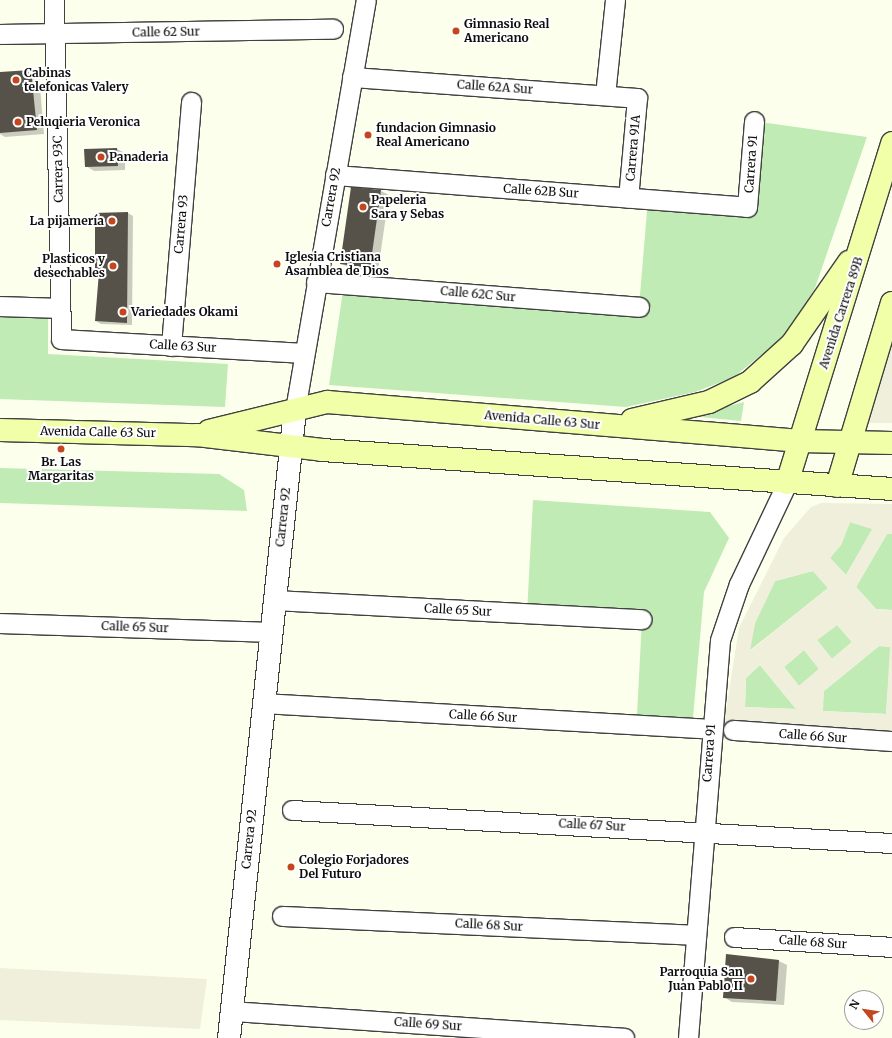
<!DOCTYPE html>
<meta charset="utf-8">
<style>
body{margin:0}
#map{position:relative;width:892px;height:1038px;overflow:hidden;background:#fdffed;font-family:Merriweather,serif}
div>[style]{position:absolute}
[style*='--x']{left:calc(var(--x)*1px);top:calc(var(--y)*1px);width:calc(var(--w)*1px);rotate:calc(var(--a)*1deg)}
.green>*{inset:0;background:#c1ebb5}
.plaza>*{inset:0;background:#efefdc}
.shadow>*{inset:0;background:#0003}
.building>*{inset:0;background:#565249}
.roads{filter:drop-shadow(1px 0 #404040) drop-shadow(-1px 0 #404040) drop-shadow(0 1px #404040) drop-shadow(0 -1px #404040)}
.minor>*{height:19px;margin:-9.5px;padding:0 9.5px;transform-origin:9.5px;border-radius:9.5px;background:#fff}
.tertiary>*{height:22px;margin:-11px;padding:0 11px;transform-origin:11px;border-radius:11px;background:#fff}
.secondary>*{height:22px;margin:-11px;padding:0 11px;transform-origin:11px;border-radius:11px;background:#f0ffa8}
.dots>*{width:11px;height:11px;translate:-50% -50%;box-sizing:border-box;border:2px solid #fff;border-radius:50%}
span{translate:-50% -50%;white-space:nowrap;text-align:center;line-height:1.15;-webkit-text-stroke:4px #fff;paint-order:stroke}
.poi-label{font-size:12px;color:#0d0d0d;font-weight:700}
.left{translate:0 -50%;text-align:left}
.right{translate:-100% -50%;text-align:right}
.street-label{font-size:12px;color:#0d0d0d}
.north{position:absolute;left:844px;top:990px;width:40px;height:40px;box-sizing:border-box;background:#fff;border:1px solid #9e9e9e;border-radius:50%;rotate:300deg;font-size:11px;font-weight:700;line-height:16px;text-align:center;color:#0d0d0d}
.north::after{content:'';display:block;margin:auto;width:14px;height:18px;background:#c4461e;clip-path:polygon(50% 0,100% 100%,50% 72%,0 100%)}
</style>
<div id="map">
<div class="green">
<i style="clip-path:polygon(754px 121px,867px 137px,815px 288px,788px 333px,734px 377px,695px 392px,626px 407px,329px 385px,344px 284px,639px 307px,648px 199px,747px 207px)"></i>
<i style="clip-path:polygon(0 315px,48px 316px,48px 354px,228px 364px,225px 407px,0 399px)"></i>
<i style="clip-path:polygon(744px 402px,741px 421px,690px 416px)"></i>
<i style="clip-path:polygon(0 468px,219px 474px,244px 490px,247px 511px,0 503px)"></i>
<i style="clip-path:polygon(533px 500px,710px 512px,729px 538px,704px 592px,693px 718px,637px 715px,642px 619px,527px 613px)"></i>
<i style="clip-path:polygon(850px 522px,873px 529px,846px 575px,830px 558px,841px 545px)"></i>
<i style="clip-path:polygon(887px 534px,892px 534px,892px 610px,876px 609px,856px 587px)"></i>
<i style="clip-path:polygon(813px 571px,828px 588px,749px 651px,755px 623px,775px 581px)"></i>
<i style="clip-path:polygon(837px 625px,852px 642px,832px 659px,817px 640px)"></i>
<i style="clip-path:polygon(879px 646px,891px 647px,886px 714px,822px 711px,824px 691px)"></i>
<i style="clip-path:polygon(804px 650px,819px 669px,799px 686px,784px 667px)"></i>
<i style="clip-path:polygon(760px 665px,796px 709px,745px 707px,746px 678px)"></i>
</div>
<div class="plaza">
<i style="clip-path:polygon(892px 337px,892px 423px,869px 423px,868px 422px)"></i>
<i style="clip-path:polygon(evenodd,821px 503px,892px 504px,892px 534px,887px 534px,856px 587px,876px 609px,892px 610px,892px 733px,724px 723px,739px 628px,784px 538px,811px 507px,821px 503px,850px 522px,872px 529px,846px 575px,830px 558px,841px 545px,850px 522px,821px 503px,813px 571px,828px 588px,750px 651px,755px 623px,775px 581px,813px 571px,821px 503px,837px 625px,852px 642px,832px 659px,817px 640px,837px 625px,821px 503px,879px 646px,890px 647px,886px 714px,823px 711px,824px 691px,879px 646px,821px 503px,804px 650px,819px 669px,799px 686px,784px 667px,804px 650px,821px 503px,760px 665px,796px 709px,745px 707px,746px 678px,760px 665px)"></i>
<i style="clip-path:polygon(0 968px,207px 979px,200px 1029px,0 1020px)"></i>
</div>
<div class="shadow">
<i style="clip-path:polygon(31px 71px,39px 75px,44px 134px,5px 137px,0 134px,0 73px)"></i>
<i style="clip-path:polygon(117px 149px,125px 153px,125px 170px,94px 171px,86px 166px)"></i>
<i style="clip-path:polygon(evenodd,381px 191px,389px 195px,378px 271px,349px 268px,341px 263px,381px 191px,348px 264px,375px 267px,375px 269px,348px 266px,348px 264px)"></i>
<i style="clip-path:polygon(128px 213px,133px 216px,132px 325px,101px 324px,96px 321px,100px 274px,96px 272px,96px 214px)"></i>
<i style="clip-path:polygon(779px 961px,787px 965px,784px 1005px,732px 1002px,724px 997px)"></i>
</div>
<div class="building">
<i style="clip-path:polygon(31px 70px,37px 130px,0 133px,0 72px)"></i>
<i style="clip-path:polygon(117px 148px,118px 166px,85px 167px,84px 149px)"></i>
<i style="clip-path:polygon(351px 187px,381px 190px,370px 268px,340px 264px)"></i>
<i style="clip-path:polygon(128px 212px,127px 323px,95px 321px,99px 272px,95px 272px,95px 213px)"></i>
<i style="clip-path:polygon(726px 954px,779px 960px,776px 1001px,723px 998px)"></i>
</div>
<div class="roads">
<div class="minor">
<i style="--x:54;--y:0;--w:339;--a:88.8"></i>
<i style="--x:61;--y:339;--w:243;--a:3.3"></i>
<i style="--x:0;--y:34;--w:333;--a:-0.9"></i>
<i style="--x:352;--y:77;--w:286;--a:4.2"></i>
<i style="--x:637;--y:98;--w:100;--a:95.1"></i>
<i style="--x:605;--y:95;--w:96;--a:-84"></i>
<i style="--x:335;--y:175;--w:413;--a:4.4"></i>
<i style="--x:747;--y:207;--w:86;--a:-85.3"></i>
<i style="--x:316;--y:282;--w:324;--a:4.4"></i>
<i style="--x:0;--y:306;--w:60;--a:1.9"></i>
<i style="--x:171;--y:346;--w:245;--a:-85.3"></i>
<i style="--x:295;--y:410;--w:416;--a:-80.2"></i>
<i style="--x:274;--y:600;--w:368;--a:3"></i>
<i style="--x:0;--y:623;--w:271;--a:1.9"></i>
<i style="--x:263;--y:703;--w:440;--a:3.3"></i>
<i style="--x:733;--y:730;--w:159;--a:4"></i>
<i style="--x:292;--y:810;--w:601;--a:3.15"></i>
<i style="--x:282;--y:916;--w:413;--a:2.6"></i>
<i style="--x:734;--y:937;--w:158;--a:3.6"></i>
<i style="--x:232;--y:1011;--w:393;--a:3.9"></i>
<i style="--x:688;--y:1038;--w:399;--a:-85.4"></i>
<i style="--x:720;--y:640;--w:59;--a:-71.3"></i>
<i style="--x:739;--y:584;--w:112;--a:-64.6"></i>
</div>
<div class="tertiary">
<i style="--x:229;--y:1038;--w:631;--a:-84"></i>
</div>
<div class="secondary">
<i style="--x:632;--y:420;--w:79;--a:-13.2"></i>
<i style="--x:709;--y:402;--w:46;--a:-26"></i>
<i style="--x:750;--y:382;--w:57;--a:-42.1"></i>
<i style="--x:792;--y:344;--w:100;--a:-55.2"></i>
<i style="--x:0;--y:430;--w:197;--a:1.5"></i>
<i style="--x:197;--y:435;--w:126;--a:6.8"></i>
<i style="--x:322;--y:450;--w:571;--a:3.91"></i>
<i style="--x:209;--y:431;--w:122;--a:-13.8"></i>
<i style="--x:327;--y:402;--w:475;--a:4.7"></i>
<i style="--x:800;--y:441;--w:92;--a:1.2"></i>
<i style="--x:787;--y:483;--w:356;--a:-72.8"></i>
<i style="--x:837;--y:486;--w:191;--a:-73.3"></i>
</div>
</div>
<div class="dots">
<i style="left:456px;top:31px;background:#c4461e"></i>
<i style="left:16px;top:80px;background:#c4461e"></i>
<i style="left:18px;top:122px;background:#c4461e"></i>
<i style="left:368px;top:135px;background:#c4461e"></i>
<i style="left:101px;top:157px;background:#c4461e"></i>
<i style="left:363px;top:207px;background:#c4461e"></i>
<i style="left:112px;top:221px;background:#c4461e"></i>
<i style="left:277px;top:264px;background:#c4461e"></i>
<i style="left:113px;top:266px;background:#c4461e"></i>
<i style="left:123px;top:312px;background:#c4461e"></i>
<i style="left:61px;top:449px;background:#c4461e"></i>
<i style="left:291px;top:867px;background:#c4461e"></i>
<i style="left:751px;top:979px;background:#c4461e"></i>
</div>
<div class="poi-label">
<span class="left" style="left:464px;top:31px">Gimnasio Real<br>Americano</span>
<span class="left" style="left:24px;top:80px">Cabinas<br>telefonicas Valery</span>
<span class="left" style="left:26px;top:122px">Peluqieria Veronica</span>
<span class="left" style="left:376px;top:135px">fundacion Gimnasio<br>Real Americano</span>
<span class="left" style="left:109px;top:157px">Panaderia</span>
<span class="left" style="left:371px;top:207px">Papeleria<br>Sara y Sebas</span>
<span class="right" style="left:104px;top:221px">La pijamería</span>
<span class="left" style="left:285px;top:264px">Iglesia Cristiana<br>Asamblea de Dios</span>
<span class="right" style="left:105px;top:266px">Plasticos y<br>desechables</span>
<span class="left" style="left:131px;top:312px">Variedades Okami</span>
<span style="left:61px;top:469px">Br. Las<br>Margaritas</span>
<span class="left" style="left:299px;top:867px">Colegio Forjadores<br>Del Futuro</span>
<span class="right" style="left:743px;top:979px">Parroquia San<br>Juan Pablo II</span>
</div>
<div class="street-label">
<span style="left:166px;top:32px;rotate:-1deg">Calle 62 Sur</span>
<span style="left:495px;top:87px;rotate:4deg">Calle 62A Sur</span>
<span style="left:633px;top:148px;rotate:-85deg">Carrera 91A</span>
<span style="left:751px;top:164px;rotate:-86deg">Carrera 91</span>
<span style="left:58px;top:169px;rotate:-91deg">Carrera 93C</span>
<span style="left:541px;top:191px;rotate:4deg">Calle 62B Sur</span>
<span style="left:331px;top:197px;rotate:-80deg">Carrera 92</span>
<span style="left:181px;top:224px;rotate:-85deg">Carrera 93</span>
<span style="left:478px;top:294px;rotate:5deg">Calle 62C Sur</span>
<span style="left:841px;top:313px;rotate:-72deg">Avenida Carrera 89B</span>
<span style="left:183px;top:346px;rotate:3deg">Calle 63 Sur</span>
<span style="left:542px;top:420px;rotate:5deg">Avenida Calle 63 Sur</span>
<span style="left:98px;top:432px;rotate:1deg">Avenida Calle 63 Sur</span>
<span style="left:283px;top:517px;rotate:-84deg">Carrera 92</span>
<span style="left:458px;top:610px;rotate:3deg">Calle 65 Sur</span>
<span style="left:135px;top:627px;rotate:2deg">Calle 65 Sur</span>
<span style="left:483px;top:716px;rotate:3deg">Calle 66 Sur</span>
<span style="left:813px;top:736px;rotate:4deg">Calle 66 Sur</span>
<span style="left:709px;top:753px;rotate:-86deg">Carrera 91</span>
<span style="left:592px;top:825px;rotate:3deg">Calle 67 Sur</span>
<span style="left:249px;top:839px;rotate:-84deg">Carrera 92</span>
<span style="left:489px;top:925px;rotate:3deg">Calle 68 Sur</span>
<span style="left:813px;top:942px;rotate:4deg">Calle 68 Sur</span>
<span style="left:428px;top:1024px;rotate:4deg">Calle 69 Sur</span>
</div>
<div class="north">N</div>
</div>
